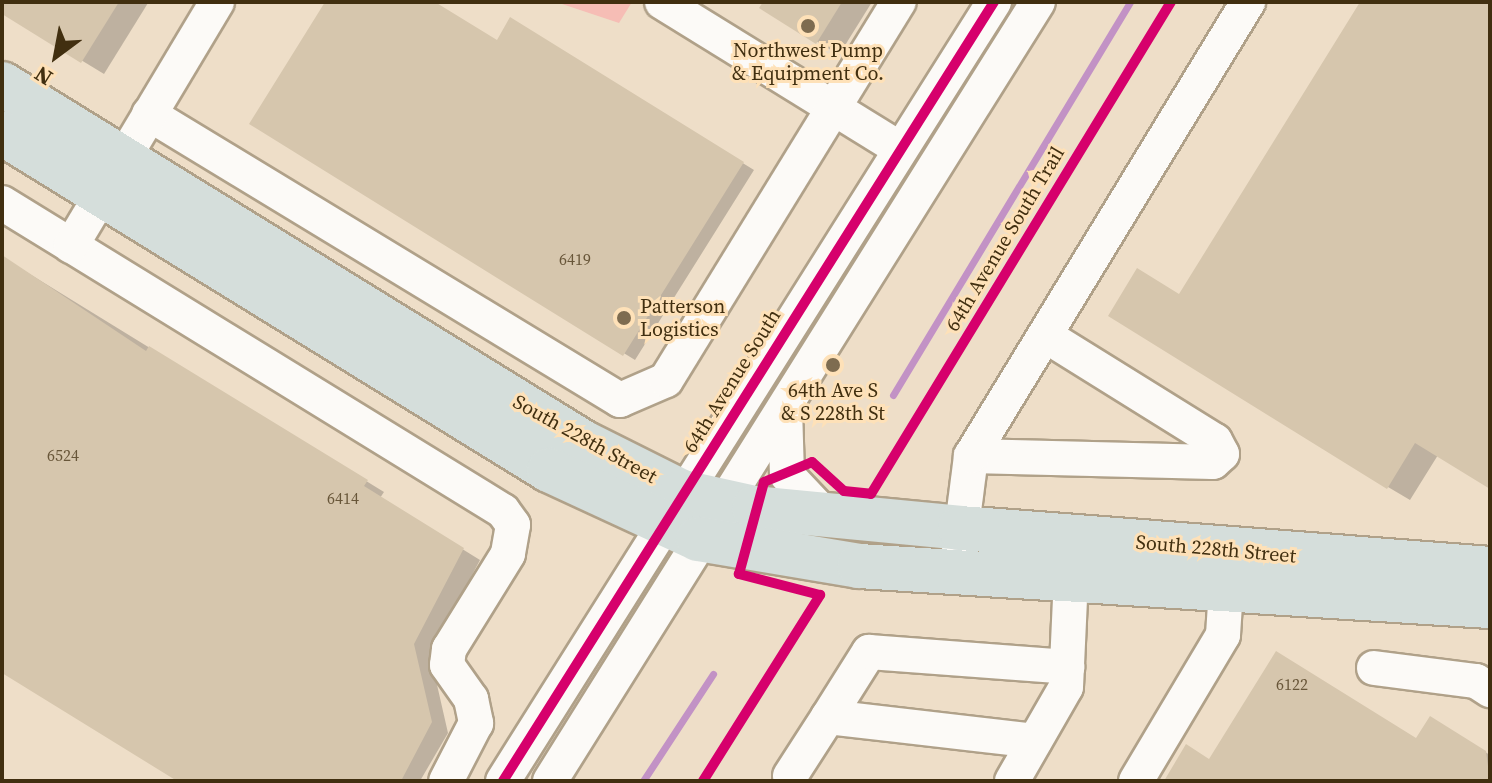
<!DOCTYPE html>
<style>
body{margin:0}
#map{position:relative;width:1492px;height:783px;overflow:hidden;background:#eedec8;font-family:"Source Serif 4",serif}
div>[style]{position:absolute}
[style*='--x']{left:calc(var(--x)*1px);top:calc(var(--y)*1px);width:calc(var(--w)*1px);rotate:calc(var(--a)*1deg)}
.green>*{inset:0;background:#f6bdb5}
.shadow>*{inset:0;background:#0003}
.stream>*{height:7px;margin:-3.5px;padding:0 3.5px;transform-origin:3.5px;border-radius:3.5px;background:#c292c5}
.building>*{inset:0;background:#d6c6ad}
.roads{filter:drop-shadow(2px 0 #b0a189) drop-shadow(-2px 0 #b0a189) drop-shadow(0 2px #b0a189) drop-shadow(0 -2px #b0a189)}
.minor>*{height:34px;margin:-17px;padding:0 17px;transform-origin:17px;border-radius:17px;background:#fcfaf7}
.major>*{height:44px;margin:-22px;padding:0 22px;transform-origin:22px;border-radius:22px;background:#d5dedb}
.cycleway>*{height:10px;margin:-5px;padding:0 5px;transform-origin:5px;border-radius:5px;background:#d6006c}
.dots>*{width:22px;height:22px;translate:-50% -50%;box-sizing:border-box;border:4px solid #fee1b8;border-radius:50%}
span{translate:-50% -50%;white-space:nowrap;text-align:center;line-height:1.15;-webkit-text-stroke:6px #fee1b8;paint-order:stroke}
.number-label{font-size:16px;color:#685639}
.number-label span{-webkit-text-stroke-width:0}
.poi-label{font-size:20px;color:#412f10}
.left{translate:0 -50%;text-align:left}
.street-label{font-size:20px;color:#412f10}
.frame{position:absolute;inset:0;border:4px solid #412f10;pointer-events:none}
.north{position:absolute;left:16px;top:16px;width:80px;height:80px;-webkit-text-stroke:6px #fee1b8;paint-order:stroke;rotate:212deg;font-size:22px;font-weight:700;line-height:32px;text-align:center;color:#412f10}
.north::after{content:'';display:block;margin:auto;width:28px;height:36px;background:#412f10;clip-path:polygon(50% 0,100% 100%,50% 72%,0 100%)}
</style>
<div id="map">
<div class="green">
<i style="clip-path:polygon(556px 2px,632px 2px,619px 23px)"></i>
</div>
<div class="shadow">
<i style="clip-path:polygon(2px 2px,146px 2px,148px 3px,104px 74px,2px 12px)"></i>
<i style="clip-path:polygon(327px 2px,433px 2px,497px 42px,511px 20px,754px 170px,635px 360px,252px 123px)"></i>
<i style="clip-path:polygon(766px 2px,872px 2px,839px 55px,762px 8px)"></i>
<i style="clip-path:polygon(1363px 2px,1490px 2px,1490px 487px,1438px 455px,1410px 500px,1388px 487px,1180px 296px)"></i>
<i style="clip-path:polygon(2px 257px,384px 492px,380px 498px,480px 560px,430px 654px,448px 733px,420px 781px,181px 781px,2px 670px)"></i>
<i style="clip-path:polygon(1430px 719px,1490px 755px,1490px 781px,1166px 781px,1210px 761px,1417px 741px)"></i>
</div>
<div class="stream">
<i style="--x:893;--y:395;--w:459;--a:-58.9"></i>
<i style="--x:643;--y:781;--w:128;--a:-56.8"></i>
</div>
<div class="building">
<i style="clip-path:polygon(2px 2px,119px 2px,81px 63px,2px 14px)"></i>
<i style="clip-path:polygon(325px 2px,435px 2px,497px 40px,510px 17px,744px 162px,623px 356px,249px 124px)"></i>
<i style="clip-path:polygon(763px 2px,842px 2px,816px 44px,759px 8px)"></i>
<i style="clip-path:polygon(1360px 2px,1490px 2px,1490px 489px,1415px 443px,1387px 489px,1108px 316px,1137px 268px,1179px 294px)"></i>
<i style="clip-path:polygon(2px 255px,146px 351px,149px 346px,368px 480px,364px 486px,464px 548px,414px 644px,432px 722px,401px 781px,177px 781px,2px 673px)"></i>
<i style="clip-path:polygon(1276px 651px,1416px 738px,1430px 716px,1486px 751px,1490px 781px,1164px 781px,1186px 744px,1209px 759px)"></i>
</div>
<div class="roads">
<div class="minor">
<i style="--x:662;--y:2;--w:280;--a:31.7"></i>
<i style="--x:149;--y:114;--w:551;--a:31.27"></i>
<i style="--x:620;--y:400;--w:50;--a:-23.5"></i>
<i style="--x:666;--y:380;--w:444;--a:-58.4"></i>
<i style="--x:2;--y:203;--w:588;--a:31.58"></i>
<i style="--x:503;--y:511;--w:17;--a:54"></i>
<i style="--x:513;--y:525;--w:29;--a:100"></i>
<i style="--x:508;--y:554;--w:112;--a:121.8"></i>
<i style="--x:449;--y:649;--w:16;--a:97"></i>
<i style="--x:447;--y:665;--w:42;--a:54.8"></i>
<i style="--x:471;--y:699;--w:25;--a:78"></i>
<i style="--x:476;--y:723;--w:65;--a:117.3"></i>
<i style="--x:71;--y:246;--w:284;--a:-59.1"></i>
<i style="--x:785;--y:408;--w:67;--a:88.3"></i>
<i style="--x:787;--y:475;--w:55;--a:46.5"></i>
<i style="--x:971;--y:456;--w:242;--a:1.4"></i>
<i style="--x:1213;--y:462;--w:12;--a:-42"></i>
<i style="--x:1222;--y:454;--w:15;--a:-118"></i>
<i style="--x:1215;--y:441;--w:200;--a:-148.1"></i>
<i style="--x:959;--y:550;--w:95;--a:-82.7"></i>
<i style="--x:971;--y:456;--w:532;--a:-58.61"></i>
<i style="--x:1374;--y:668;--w:103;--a:7.3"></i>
<i style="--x:1476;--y:681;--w:17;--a:33"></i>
<i style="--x:828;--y:717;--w:77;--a:-57.8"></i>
<i style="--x:869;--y:652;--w:199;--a:4.3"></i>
<i style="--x:790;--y:776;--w:70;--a:-57.2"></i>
<i style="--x:828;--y:717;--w:208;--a:6.6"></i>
<i style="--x:503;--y:781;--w:921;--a:-57.78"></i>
<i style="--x:550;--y:781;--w:919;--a:-57.94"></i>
<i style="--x:1012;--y:781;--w:108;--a:-60.1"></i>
<i style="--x:1066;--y:687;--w:130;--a:-87.4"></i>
<i style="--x:1136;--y:781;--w:170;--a:-59.2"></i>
<i style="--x:1223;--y:635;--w:46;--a:-86.3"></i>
</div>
<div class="major">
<i style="--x:2;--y:84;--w:684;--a:31.67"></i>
<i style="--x:584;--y:443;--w:110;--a:26.6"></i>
<i style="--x:682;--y:492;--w:74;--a:12.5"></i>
<i style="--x:754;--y:508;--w:207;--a:5.5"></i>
<i style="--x:960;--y:528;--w:532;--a:4.42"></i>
<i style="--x:2;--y:133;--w:642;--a:31.64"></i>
<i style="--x:549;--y:470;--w:164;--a:24.8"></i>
<i style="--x:698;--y:539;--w:163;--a:9.5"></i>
<i style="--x:859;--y:566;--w:632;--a:3.63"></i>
</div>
</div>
<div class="cycleway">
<i style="--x:503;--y:781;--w:921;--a:-57.78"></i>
<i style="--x:703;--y:781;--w:220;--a:-57.8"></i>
<i style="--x:820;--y:595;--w:84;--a:-165.5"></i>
<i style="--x:739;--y:574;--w:95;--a:-74.8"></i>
<i style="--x:764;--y:482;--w:52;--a:-22.6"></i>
<i style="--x:812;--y:462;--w:43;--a:42.2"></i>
<i style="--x:844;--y:491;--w:27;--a:6"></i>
<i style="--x:871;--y:494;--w:576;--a:-58.63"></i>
</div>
<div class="dots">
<i style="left:808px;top:26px;background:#7e6c50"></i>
<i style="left:624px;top:318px;background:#7e6c50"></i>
<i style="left:833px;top:365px;background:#7e6c50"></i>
</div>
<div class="number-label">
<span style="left:575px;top:259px">6419</span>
<span style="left:63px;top:455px">6524</span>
<span style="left:343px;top:498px">6414</span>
<span style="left:1292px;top:684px">6122</span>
</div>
<div class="poi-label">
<span style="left:808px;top:62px">Northwest Pump<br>&amp; Equipment Co.</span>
<span class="left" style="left:640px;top:318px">Patterson<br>Logistics</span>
<span style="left:833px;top:402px">64th Ave S<br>&amp; S 228th St</span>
</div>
<div class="street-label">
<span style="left:1005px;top:239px;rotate:-59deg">64th Avenue South Trail</span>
<span style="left:732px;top:381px;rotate:-58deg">64th Avenue South</span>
<span style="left:585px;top:439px;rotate:29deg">South 228th Street</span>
<span style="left:1216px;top:549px;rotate:5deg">South 228th Street</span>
</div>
<div class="frame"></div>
<div class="north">N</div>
</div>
